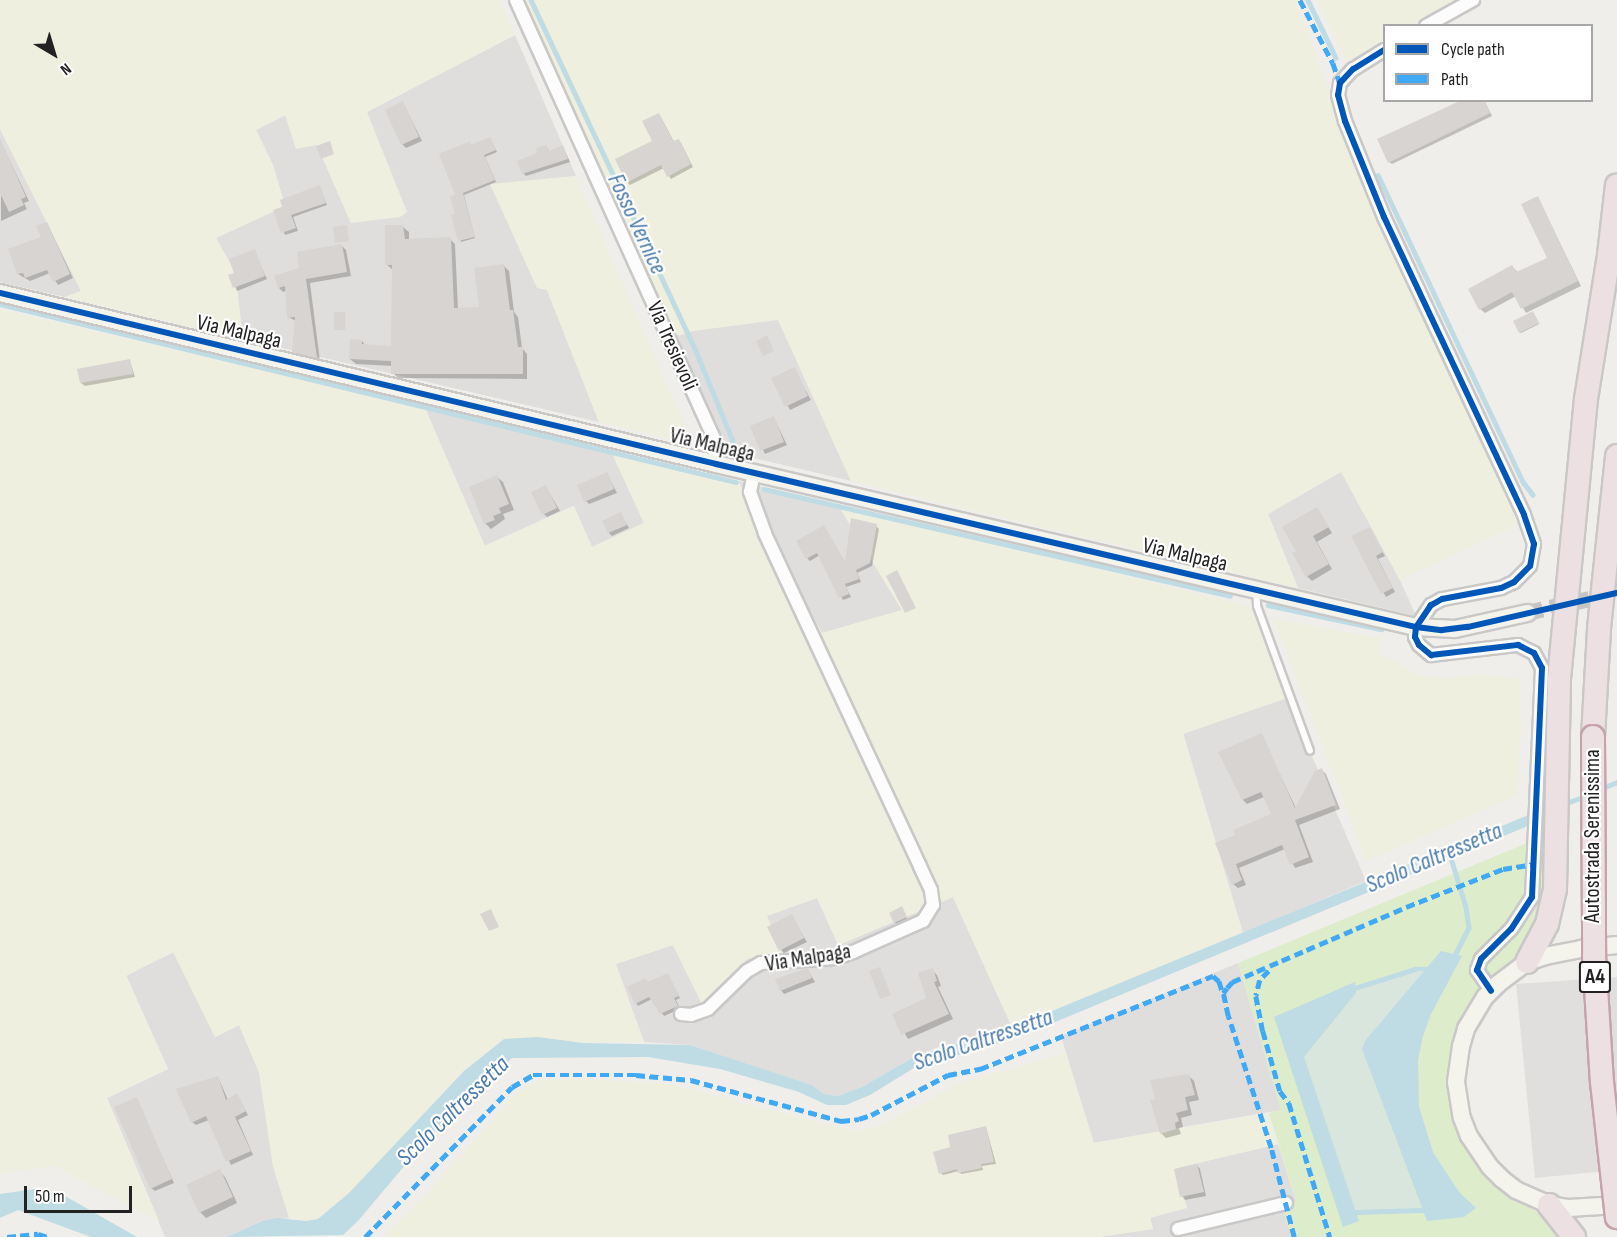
<!DOCTYPE html>
<style>
body{margin:0}
#map{position:relative;width:1617px;height:1237px;overflow:hidden;background:#f0eeeb;font-family:"Sofia Sans Condensed",sans-serif}
div>[style]{position:absolute}
[style*='--x']{left:calc(var(--x)*1px);top:calc(var(--y)*1px);width:calc(var(--w)*1px);rotate:calc(var(--a)*1deg)}
.residential>*{inset:0;background:#dfdedc}
.farmland>*{inset:0;background:#efefdf}
.grass>*{inset:0;background:#ddeccb}
.wetland>*{inset:0;background:#d9e6de}
.parking>*{inset:0;background:#e0dfde}
.water>*{inset:0;background:#bfdbe3}
.shadow>*{inset:0;background:#0003}
.stream>*{height:4.5px;margin:-2.25px;padding:0 2.25px;transform-origin:2.25px;border-radius:2.25px;background:#bfdbe3}
.building>*{inset:0;background:#d7d4d2}
.secondary-tunnel>*{height:16px;margin-top:-8px;transform-origin:0;background:repeating-linear-gradient(90deg,#c7c5c3 0 16px,transparent 0 24px)}
.roads{filter:drop-shadow(2px 0 #c9c8c7) drop-shadow(-2px 0 #c9c8c7) drop-shadow(0 2px #c9c8c7) drop-shadow(0 -2px #c9c8c7)}
.lane>*{height:6px;margin:-3px;padding:0 3px;transform-origin:3px;border-radius:3px;background:#fdfcfc}
.street>*{height:12px;margin:-6px;padding:0 6px;transform-origin:6px;border-radius:6px;background:#fdfcfc}
.secondary>*{height:16px;margin:-8px;padding:0 8px;transform-origin:8px;border-radius:8px;background:#f4f4ed}
.highway>*{height:22px;margin:-11px;padding:0 11px;transform-origin:11px;border-radius:11px;background:#ece0e2}
.bridges{filter:drop-shadow(2px 0 #c5a2ac) drop-shadow(-2px 0 #c5a2ac) drop-shadow(0 2px #c5a2ac) drop-shadow(0 -2px #c5a2ac)}
.highway-bridge>*{height:22px;margin:-11px;padding:0 11px;transform-origin:11px;border-radius:11px;background:#ece0e2}
.quiet>*{height:4.5px;margin-top:-2.25px;transform-origin:0;background:repeating-linear-gradient(90deg,#3fa9f5 0 9px,transparent 0 13.5px)}
.cycleway>*{height:6px;margin:-3px;padding:0 3px;transform-origin:3px;border-radius:3px;background:#0057b8}
span{translate:-50% -50%;white-space:nowrap;text-align:center;line-height:1.15;-webkit-text-stroke:4.5px #fff;paint-order:stroke}
.shield-label span{padding:2px 4px;background:#fff;border:2px solid;border-radius:4px;-webkit-text-stroke-width:0}
.shield-label{font-size:21px;color:#222;font-weight:700}
.street-label{font-size:22px;color:#222}
.water-label{font-size:24px;color:#4a7aab;font-style:italic}
.legend{position:absolute;left:1383px;top:24px;width:210px;height:78px;box-sizing:border-box;background:#fff;border:2px solid #a7a7a7;margin:0;padding:8px 10px;list-style:none;font-size:18px;color:#222}
.legend li{display:flex;align-items:center;gap:12px;height:30px}
.legend b{width:30px;border:2px solid #a7a7a7}
.north{position:absolute;left:24px;top:24px;width:60px;height:60px;-webkit-text-stroke:4px #fff;paint-order:stroke;rotate:142deg;font-size:16px;font-weight:700;line-height:24px;text-align:center;color:#222}
.north::after{content:'';display:block;margin:auto;width:21px;height:27px;background:#222;clip-path:polygon(50% 0,100% 100%,50% 72%,0 100%)}
.scale{position:absolute;left:24px;top:1186px;width:108px;height:27px;box-sizing:border-box;border:3px solid #222;border-top:0;padding-left:8px;font-size:18px;line-height:21px;white-space:nowrap;color:#222;-webkit-text-stroke:4px #fff;paint-order:stroke}
</style>
<div id="map">
<div class="residential">
<i style="clip-path:polygon(515px 35px,576px 176px,490px 185px,547px 290px,599px 422px,243px 339px,235px 272px,216px 238px,285px 206px,273px 165px,256px 130px,286px 115px,317px 145px,351px 223px,378px 142px,367px 112px)"></i>
<i style="clip-path:polygon(0 129px,32px 189px,81px 291px,65px 297px,0 282px)"></i>
<i style="clip-path:polygon(778px 319px,851px 481px,719px 450px,669px 334px,680px 335px,692px 331px)"></i>
<i style="clip-path:polygon(425px 408px,611px 451px,644px 523px,592px 547px,573px 506px,484px 546px)"></i>
<i style="clip-path:polygon(1341px 471px,1400px 580px,1416px 616px,1298px 588px,1268px 514px)"></i>
<i style="clip-path:polygon(738px 481px,838px 505px,902px 610px,822px 633px)"></i>
<i style="clip-path:polygon(1287px 698px,1366px 881px,1243px 933px,1183px 733px)"></i>
<i style="clip-path:polygon(953px 897px,1012px 1027px,972px 1042px,945px 1045px,919px 1054px,862px 1087px,838px 1096px,824px 1094px,812px 1085px,690px 1045px,644px 1042px,615px 964px,673px 945px,702px 1004px,747px 959px,766px 916px,817px 898px,838px 945px)"></i>
<i style="clip-path:polygon(174px 952px,215px 1037px,239px 1025px,259px 1072px,273px 1166px,289px 1218px,262px 1221px,227px 1237px,165px 1237px,107px 1098px,168px 1069px,126px 975px)"></i>
<i style="clip-path:polygon(1238px 963px,1281px 1110px,1093px 1143px,1061px 1036px)"></i>
<i style="clip-path:polygon(1278px 1144px,1296px 1201px,1284px 1214px,1292px 1237px,1098px 1237px,1153px 1229px,1150px 1218px,1176px 1168px)"></i>
</div>
<div class="farmland">
<i style="clip-path:polygon(0 0,500px 0,515px 35px,367px 112px,407px 212px,400px 217px,351px 223px,317px 145px,296px 149px,285px 115px,256px 130px,273px 165px,285px 206px,216px 238px,235px 272px,243px 339px,65px 297px,81px 291px,0 129px)"></i>
<i style="clip-path:polygon(523px 0,1296px 0,1355px 163px,1521px 523px,1400px 580px,1341px 472px,1268px 514px,1298px 588px,851px 481px,778px 320px,692px 331px,680px 335px,669px 334px)"></i>
<i style="clip-path:polygon(1317px 0,1456px 0,1410px 25px,1384px 26px,1384px 40px,1346px 61px)"></i>
<i style="clip-path:polygon(576px 176px,693px 444px,599px 422px,547px 290px,537px 288px,490px 184px)"></i>
<i style="clip-path:polygon(0 309px,425px 408px,485px 546px,574px 506px,592px 547px,644px 523px,611px 451px,738px 481px,822px 633px,902px 610px,838px 505px,1252px 607px,1287px 698px,1183px 734px,1243px 933px,1012px 1027px,953px 897px,839px 945px,817px 898px,767px 916px,783px 954px,747px 959px,702px 1004px,673px 945px,616px 964px,644px 1042px,583px 1043px,538px 1037px,464px 1071px,349px 1193px,318px 1219px,306px 1221px,289px 1217px,273px 1166px,259px 1072px,239px 1025px,215px 1037px,173px 952px,126px 976px,168px 1069px,107px 1098px,159px 1221px,55px 1166px,0 1174px)"></i>
<i style="clip-path:polygon(1274px 619px,1381px 638px,1379px 654px,1394px 660px,1417px 675px,1447px 678px,1480px 674px,1521px 679px,1518px 795px,1366px 861px)"></i>
<i style="clip-path:polygon(1066px 1053px,1094px 1143px,1269px 1113px,1278px 1144px,1177px 1168px,1187px 1208px,1150px 1218px,1153px 1229px,1098px 1237px,383px 1237px,429px 1192px,517px 1092px,540px 1080px,568px 1078px,671px 1084px,856px 1132px,882px 1125px,960px 1083px)"></i>
</div>
<div class="grass">
<i style="clip-path:polygon(1556px 831px,1539px 930px,1460px 1035px,1462px 1137px,1486px 1175px,1508px 1195px,1544px 1216px,1569px 1237px,1292px 1237px,1284px 1214px,1296px 1200px,1269px 1113px,1281px 1110px,1238px 963px)"></i>
</div>
<div class="wetland">
<i style="clip-path:polygon(1415px 969px,1427px 969px,1365px 1041px,1362px 1049px,1422px 1210px,1356px 1212px,1304px 1057px,1356px 993px,1355px 988px)"></i>
</div>
<div class="parking">
<i style="clip-path:polygon(1617px 977px,1617px 1170px,1535px 1178px,1516px 984px)"></i>
</div>
<div class="water">
<i style="clip-path:polygon(1531px 814px,1530px 825px,1024px 1035px,968px 1053px,922px 1063px,870px 1095px,846px 1105px,827px 1105px,799px 1092px,720px 1069px,648px 1057px,512px 1058px,427px 1139px,358px 1221px,343px 1235px,227px 1237px,262px 1221px,277px 1218px,306px 1221px,318px 1219px,349px 1193px,464px 1071px,504px 1039px,538px 1037px,583px 1043px,690px 1045px,812px 1085px,824px 1094px,838px 1096px,862px 1087px,919px 1054px,996px 1034px)"></i>
<i style="clip-path:polygon(1441px 951px,1462px 956px,1431px 1014px,1423px 1036px,1418px 1060px,1419px 1107px,1433px 1152px,1459px 1192px,1476px 1208px,1464px 1217px,1427px 1221px,1362px 1049px,1365px 1041px)"></i>
<i style="clip-path:polygon(1355px 982px,1356px 993px,1304px 1057px,1359px 1221px,1343px 1227px,1274px 1017px)"></i>
<i style="clip-path:polygon(35px 1189px,65px 1196px,137px 1237px,91px 1237px,18px 1210px,0 1218px,0 1194px)"></i>
</div>
<div class="shadow">
<i style="clip-path:polygon(1484px 100px,1492px 116px,1392px 164px,1389px 162px)"></i>
<i style="clip-path:polygon(403px 103px,422px 141px,406px 148px,402px 144px)"></i>
<i style="clip-path:polygon(661px 117px,674px 142px,681px 143px,693px 167px,671px 179px,664px 168px,630px 185px,627px 182px,655px 142px)"></i>
<i style="clip-path:polygon(490px 138px,497px 152px,485px 157px,496px 182px,464px 195px,475px 238px,461px 242px,457px 215px,457px 196px,469px 143px,472px 146px)"></i>
<i style="clip-path:polygon(1px 142px,29px 201px,24px 203px,27px 209px,1px 221px)"></i>
<i style="clip-path:polygon(546px 146px,550px 152px,563px 147px,570px 162px,526px 176px,523px 173px)"></i>
<i style="clip-path:polygon(319px 186px,327px 205px,293px 217px,298px 231px,285px 235px,275px 211px)"></i>
<i style="clip-path:polygon(1538px 198px,1581px 286px,1526px 313px,1516px 296px,1485px 313px,1480px 309px,1512px 266px,1518px 273px,1549px 258px)"></i>
<i style="clip-path:polygon(47px 223px,73px 278px,58px 285px,50px 273px,30px 281px,18px 274px,43px 238px)"></i>
<i style="clip-path:polygon(403px 227px,409px 232px,409px 240px,450px 239px,455px 244px,458px 309px,481px 308px,504px 266px,509px 271px,514px 312px,518px 317px,522px 348px,527px 354px,527px 379px,398px 378px,393px 373px,393px 366px,356px 364px,350px 359px,362px 341px,366px 346px,393px 347px,393px 270px,386px 264px)"></i>
<i style="clip-path:polygon(342px 246px,346px 250px,351px 276px,310px 283px,320px 361px,298px 356px,294px 351px,296px 321px,288px 317px,286px 291px,283px 292px,279px 288px,301px 269px)"></i>
<i style="clip-path:polygon(254px 251px,267px 279px,237px 291px,230px 275px,236px 274px)"></i>
<i style="clip-path:polygon(1534px 314px,1539px 324px,1521px 333px,1520px 332px)"></i>
<i style="clip-path:polygon(130px 361px,135px 377px,85px 386px,81px 383px)"></i>
<i style="clip-path:polygon(794px 369px,811px 400px,790px 410px,773px 379px)"></i>
<i style="clip-path:polygon(774px 418px,787px 445px,765px 454px,752px 427px)"></i>
<i style="clip-path:polygon(607px 474px,617px 493px,589px 504px,586px 501px)"></i>
<i style="clip-path:polygon(497px 477px,503px 482px,514px 510px,503px 514px,505px 519px,491px 529px,485px 523px)"></i>
<i style="clip-path:polygon(546px 487px,560px 511px,547px 517px,544px 514px)"></i>
<i style="clip-path:polygon(1317px 509px,1332px 533px,1317px 542px,1332px 569px,1312px 581px,1307px 576px,1298px 552px)"></i>
<i style="clip-path:polygon(621px 514px,629px 528px,612px 536px,609px 533px)"></i>
<i style="clip-path:polygon(876px 526px,879px 529px,872px 566px,857px 573px,861px 582px,846px 587px,851px 597px,843px 600px,820px 555px,810px 561px,807px 558px,824px 527px,846px 564px)"></i>
<i style="clip-path:polygon(1369px 529px,1385px 556px,1378px 559px,1395px 592px,1386px 597px,1353px 537px)"></i>
<i style="clip-path:polygon(1261px 735px,1296px 808px,1322px 770px,1326px 774px,1340px 809px,1299px 825px,1313px 862px,1295px 868px,1285px 849px,1239px 868px,1246px 885px,1238px 888px,1233px 884px,1237px 836px,1273px 815px,1264px 797px,1247px 804px,1243px 800px)"></i>
<i style="clip-path:polygon(903px 910px,907px 919px,896px 924px,895px 922px)"></i>
<i style="clip-path:polygon(791px 916px,807px 942px,784px 953px,781px 950px)"></i>
<i style="clip-path:polygon(808px 970px,815px 982px,784px 994px,781px 990px)"></i>
<i style="clip-path:polygon(932px 970px,937px 975px,941px 986px,938px 987px,953px 1019px,908px 1039px,894px 1014px,928px 999px)"></i>
<i style="clip-path:polygon(668px 975px,680px 998px,676px 1000px,680px 1009px,664px 1016px,652px 999px,638px 1006px,636px 1003px,649px 983px)"></i>
<i style="clip-path:polygon(1188px 1075px,1194px 1081px,1199px 1100px,1189px 1102px,1192px 1115px,1181px 1118px,1183px 1127px,1179px 1128px,1181px 1134px,1166px 1138px,1161px 1133px)"></i>
<i style="clip-path:polygon(218px 1077px,228px 1100px,237px 1095px,248px 1115px,238px 1120px,253px 1155px,231px 1165px,209px 1120px,196px 1125px,192px 1122px)"></i>
<i style="clip-path:polygon(136px 1099px,174px 1183px,155px 1191px,151px 1188px)"></i>
<i style="clip-path:polygon(986px 1127px,996px 1164px,982px 1166px,983px 1170px,961px 1174px,959px 1171px,943px 1175px,941px 1173px,952px 1148px)"></i>
<i style="clip-path:polygon(1197px 1165px,1200px 1169px,1206px 1196px,1185px 1200px,1182px 1196px)"></i>
<i style="clip-path:polygon(219px 1171px,225px 1177px,237px 1203px,206px 1218px,200px 1212px)"></i>
</div>
<div class="stream">
<i style="--x:531;--y:0;--w:382;--a:64.8"></i>
<i style="--x:694;--y:346;--w:113;--a:67.7"></i>
<i style="--x:1308;--y:0;--w:64;--a:64.2"></i>
<i style="--x:1378;--y:175;--w:340;--a:64.7"></i>
<i style="--x:1523;--y:482;--w:16;--a:52"></i>
<i style="--x:0;--y:304;--w:757;--a:13.6"></i>
<i style="--x:764;--y:489;--w:478;--a:12.9"></i>
<i style="--x:1268;--y:605;--w:116;--a:12"></i>
<i style="--x:1600;--y:789;--w:18;--a:-22"></i>
<i style="--x:1564;--y:804;--w:25;--a:-21"></i>
<i style="--x:1451;--y:858;--w:51;--a:73"></i>
<i style="--x:1466;--y:907;--w:21;--a:82"></i>
<i style="--x:1469;--y:928;--w:29;--a:117"></i>
<i style="--x:1355;--y:988;--w:63;--a:-17.6"></i>
<i style="--x:1415;--y:969;--w:12;--a:0"></i>
<i style="--x:1356;--y:1212;--w:66;--a:-1.7"></i>
</div>
<div class="building">
<i style="clip-path:polygon(1462px 100px,1484px 100px,1490px 113px,1388px 163px,1377px 139px)"></i>
<i style="clip-path:polygon(403px 101px,419px 137px,401px 145px,385px 110px)"></i>
<i style="clip-path:polygon(659px 113px,673px 141px,679px 139px,691px 164px,667px 177px,661px 165px,626px 183px,615px 159px,652px 141px,642px 121px)"></i>
<i style="clip-path:polygon(490px 137px,496px 150px,484px 155px,495px 180px,463px 193px,475px 237px,458px 241px,451px 215px,455px 214px,450px 196px,455px 195px,439px 154px,470px 141px,471px 145px)"></i>
<i style="clip-path:polygon(0 138px,26px 197px,21px 199px,24px 205px,9px 212px,0 193px)"></i>
<i style="clip-path:polygon(330px 141px,334px 154px,321px 159px,316px 146px)"></i>
<i style="clip-path:polygon(546px 145px,549px 151px,563px 145px,568px 159px,522px 174px,517px 161px,537px 153px,536px 148px)"></i>
<i style="clip-path:polygon(320px 185px,326px 203px,291px 215px,296px 228px,281px 233px,273px 210px,282px 207px,280px 200px)"></i>
<i style="clip-path:polygon(1538px 196px,1578px 281px,1521px 309px,1512px 292px,1479px 310px,1468px 289px,1512px 265px,1516px 272px,1547px 258px,1521px 204px)"></i>
<i style="clip-path:polygon(47px 222px,70px 274px,53px 282px,47px 270px,25px 278px,23px 273px,17px 274px,8px 249px,41px 237px,36px 226px)"></i>
<i style="clip-path:polygon(347px 225px,349px 241px,335px 243px,333px 227px)"></i>
<i style="clip-path:polygon(385px 225px,403px 225px,405px 239px,451px 237px,454px 308px,479px 307px,474px 268px,504px 264px,510px 310px,513px 310px,518px 347px,523px 347px,523px 374px,391px 374px,391px 361px,349px 359px,350px 339px,362px 340px,362px 344px,391px 346px,392px 265px,385px 265px)"></i>
<i style="clip-path:polygon(342px 244px,347px 272px,306px 279px,317px 358px,292px 352px,295px 317px,287px 318px,285px 286px,278px 288px,274px 276px,299px 268px,297px 252px)"></i>
<i style="clip-path:polygon(255px 249px,265px 276px,233px 288px,228px 275px,234px 273px,229px 259px)"></i>
<i style="clip-path:polygon(1533px 311px,1539px 323px,1519px 333px,1513px 321px)"></i>
<i style="clip-path:polygon(334px 312px,345px 312px,345px 330px,334px 330px)"></i>
<i style="clip-path:polygon(767px 335px,774px 351px,763px 356px,756px 341px)"></i>
<i style="clip-path:polygon(130px 359px,133px 374px,80px 383px,77px 369px)"></i>
<i style="clip-path:polygon(795px 367px,808px 396px,785px 407px,771px 378px)"></i>
<i style="clip-path:polygon(774px 416px,784px 442px,760px 451px,750px 426px)"></i>
<i style="clip-path:polygon(608px 472px,614px 489px,584px 502px,577px 485px)"></i>
<i style="clip-path:polygon(497px 475px,509px 504px,499px 508px,501px 513px,493px 516px,495px 520px,484px 524px,469px 487px)"></i>
<i style="clip-path:polygon(546px 485px,557px 508px,542px 515px,531px 492px)"></i>
<i style="clip-path:polygon(1317px 507px,1329px 527px,1313px 536px,1329px 564px,1306px 577px,1292px 553px,1296px 551px,1282px 527px)"></i>
<i style="clip-path:polygon(621px 512px,627px 525px,608px 533px,602px 521px)"></i>
<i style="clip-path:polygon(851px 518px,877px 524px,870px 563px,856px 570px,859px 579px,845px 584px,849px 594px,839px 598px,817px 553px,806px 559px,796px 541px,824px 525px,845px 562px)"></i>
<i style="clip-path:polygon(1370px 527px,1383px 552px,1376px 556px,1393px 588px,1381px 594px,1351px 536px)"></i>
<i style="clip-path:polygon(897px 570px,916px 608px,905px 613px,886px 576px)"></i>
<i style="clip-path:polygon(1262px 733px,1295px 808px,1315px 771px,1322px 768px,1336px 805px,1295px 820px,1309px 857px,1290px 865px,1282px 845px,1236px 864px,1242px 880px,1232px 885px,1215px 843px,1235px 835px,1233px 830px,1271px 814px,1261px 792px,1242px 800px,1218px 752px)"></i>
<i style="clip-path:polygon(902px 906px,907px 917px,894px 923px,889px 913px)"></i>
<i style="clip-path:polygon(491px 909px,499px 927px,489px 931px,480px 914px)"></i>
<i style="clip-path:polygon(792px 914px,804px 938px,779px 951px,767px 927px)"></i>
<i style="clip-path:polygon(880px 967px,891px 995px,880px 999px,869px 971px)"></i>
<i style="clip-path:polygon(808px 968px,812px 978px,780px 991px,775px 979px)"></i>
<i style="clip-path:polygon(933px 968px,937px 981px,934px 982px,949px 1014px,901px 1035px,892px 1014px,926px 998px,918px 973px)"></i>
<i style="clip-path:polygon(668px 973px,679px 996px,674px 998px,678px 1006px,660px 1014px,649px 997px,635px 1004px,627px 987px,646px 978px,648px 982px)"></i>
<i style="clip-path:polygon(1189px 1074px,1195px 1095px,1185px 1097px,1188px 1110px,1176px 1113px,1179px 1121px,1175px 1123px,1176px 1129px,1160px 1134px,1150px 1100px,1155px 1099px,1150px 1080px)"></i>
<i style="clip-path:polygon(218px 1076px,226px 1100px,237px 1093px,246px 1111px,235px 1117px,251px 1151px,226px 1162px,206px 1116px,191px 1123px,176px 1089px)"></i>
<i style="clip-path:polygon(137px 1097px,172px 1179px,150px 1189px,114px 1107px)"></i>
<i style="clip-path:polygon(986px 1126px,994px 1162px,981px 1164px,982px 1168px,958px 1173px,957px 1169px,939px 1174px,933px 1152px,950px 1147px,948px 1135px)"></i>
<i style="clip-path:polygon(1197px 1164px,1204px 1192px,1180px 1197px,1174px 1169px)"></i>
<i style="clip-path:polygon(220px 1169px,233px 1197px,199px 1213px,186px 1185px)"></i>
</div>
<div class="secondary-tunnel">
<i style="--x:1527;--y:613;--w:92;--a:-12.5"></i>
</div>
<div class="roads">
<div class="lane">
<i style="--x:1256;--y:590;--w:16;--a:86"></i>
<i style="--x:1257;--y:606;--w:154;--a:69.9"></i>
</div>
<div class="street">
<i style="--x:516;--y:0;--w:478;--a:65.7"></i>
<i style="--x:713;--y:436;--w:28;--a:84"></i>
<i style="--x:1426;--y:26;--w:54;--a:-29"></i>
<i style="--x:1384;--y:50;--w:36;--a:148"></i>
<i style="--x:1353;--y:69;--w:19;--a:133"></i>
<i style="--x:1340;--y:83;--w:12;--a:99"></i>
<i style="--x:1338;--y:95;--w:27;--a:75"></i>
<i style="--x:1345;--y:121;--w:104;--a:67.9"></i>
<i style="--x:1384;--y:217;--w:329;--a:64.8"></i>
<i style="--x:1524;--y:515;--w:31;--a:71"></i>
<i style="--x:1534;--y:544;--w:22;--a:100"></i>
<i style="--x:1530;--y:566;--w:23;--a:135"></i>
<i style="--x:1514;--y:582;--w:14;--a:155"></i>
<i style="--x:1501;--y:588;--w:60;--a:169.4"></i>
<i style="--x:1442;--y:599;--w:13;--a:151"></i>
<i style="--x:1431;--y:605;--w:27;--a:124"></i>
<i style="--x:1416;--y:627;--w:10;--a:96"></i>
<i style="--x:1415;--y:637;--w:9;--a:63"></i>
<i style="--x:1419;--y:645;--w:16;--a:40"></i>
<i style="--x:1431;--y:655;--w:88;--a:-6.6"></i>
<i style="--x:1518;--y:645;--w:18;--a:27"></i>
<i style="--x:1534;--y:653;--w:17;--a:62"></i>
<i style="--x:1542;--y:668;--w:229;--a:92.5"></i>
<i style="--x:1532;--y:897;--w:38;--a:123"></i>
<i style="--x:1511;--y:929;--w:42;--a:135"></i>
<i style="--x:1481;--y:959;--w:12;--a:110"></i>
<i style="--x:1477;--y:970;--w:25;--a:56"></i>
<i style="--x:681;--y:1014;--w:10;--a:6"></i>
<i style="--x:691;--y:1015;--w:18;--a:-19"></i>
<i style="--x:708;--y:1009;--w:54;--a:-44.3"></i>
<i style="--x:747;--y:971;--w:16;--a:-30"></i>
<i style="--x:761;--y:963;--w:75;--a:-3.8"></i>
<i style="--x:836;--y:958;--w:18;--a:-19"></i>
<i style="--x:853;--y:952;--w:77;--a:-23.9"></i>
<i style="--x:923;--y:921;--w:19;--a:-58"></i>
<i style="--x:933;--y:905;--w:15;--a:-98"></i>
<i style="--x:931;--y:890;--w:26;--a:-115"></i>
<i style="--x:920;--y:866;--w:367;--a:-115"></i>
<i style="--x:765;--y:533;--w:44;--a:-110.1"></i>
<i style="--x:750;--y:492;--w:19;--a:-78"></i>
<i style="--x:1178;--y:1229;--w:111;--a:-13.5"></i>
</div>
<div class="secondary">
<i style="--x:0;--y:293;--w:736;--a:13.43"></i>
<i style="--x:716;--y:464;--w:719;--a:13.11"></i>
<i style="--x:1416;--y:627;--w:39;--a:3"></i>
<i style="--x:1455;--y:629;--w:74;--a:-12.5"></i>
<i style="--x:1617;--y:945;--w:36;--a:174"></i>
<i style="--x:1581;--y:949;--w:36;--a:169"></i>
<i style="--x:1546;--y:956;--w:20;--a:162"></i>
<i style="--x:1527;--y:962;--w:36;--a:143"></i>
<i style="--x:1498;--y:984;--w:18;--a:135"></i>
<i style="--x:1485;--y:997;--w:37;--a:121"></i>
<i style="--x:1466;--y:1029;--w:18;--a:106"></i>
<i style="--x:1461;--y:1046;--w:36;--a:98"></i>
<i style="--x:1456;--y:1082;--w:36;--a:81"></i>
<i style="--x:1462;--y:1118;--w:19;--a:69"></i>
<i style="--x:1469;--y:1136;--w:36;--a:56"></i>
<i style="--x:1489;--y:1166;--w:18;--a:45"></i>
<i style="--x:1502;--y:1179;--w:18;--a:38"></i>
<i style="--x:1516;--y:1190;--w:36;--a:24"></i>
<i style="--x:1549;--y:1205;--w:20;--a:9"></i>
<i style="--x:1569;--y:1208;--w:48;--a:-3.6"></i>
</div>
<div class="highway">
<i style="--x:1593;--y:737;--w:109;--a:-86.8"></i>
<i style="--x:1599;--y:628;--w:173;--a:-84"></i>
<i style="--x:1527;--y:962;--w:43;--a:-62.2"></i>
<i style="--x:1547;--y:924;--w:36;--a:-77"></i>
<i style="--x:1555;--y:889;--w:210;--a:-88.9"></i>
<i style="--x:1559;--y:679;--w:281;--a:-84.5"></i>
<i style="--x:1586;--y:399;--w:146;--a:-80.9"></i>
<i style="--x:1609;--y:255;--w:70;--a:-83.5"></i>
<i style="--x:1549;--y:1205;--w:41;--a:52"></i>
</div>
</div>
<div class="bridges">
<div class="highway-bridge">
<i style="--x:1593;--y:737;--w:219;--a:89.7"></i>
<i style="--x:1594;--y:956;--w:126;--a:86.4"></i>
<i style="--x:1602;--y:1082;--w:136;--a:83.7"></i>
</div>
</div>
<div class="quiet">
<i style="--x:1300;--y:0;--w:71;--a:62.4"></i>
<i style="--x:1333;--y:63;--w:21;--a:71"></i>
<i style="--x:1269;--y:971;--w:13;--a:135"></i>
<i style="--x:1260;--y:980;--w:16;--a:104"></i>
<i style="--x:1256;--y:996;--w:36;--a:79"></i>
<i style="--x:1263;--y:1031;--w:62;--a:74.2"></i>
<i style="--x:1280;--y:1091;--w:15;--a:53"></i>
<i style="--x:1289;--y:1103;--w:140;--a:73"></i>
<i style="--x:7;--y:1237;--w:31;--a:-6"></i>
<i style="--x:38;--y:1234;--w:10;--a:17"></i>
<i style="--x:365;--y:1237;--w:210;--a:-45.6"></i>
<i style="--x:512;--y:1087;--w:24;--a:-30"></i>
<i style="--x:533;--y:1075;--w:103;--a:0"></i>
<i style="--x:636;--y:1075;--w:55;--a:5.2"></i>
<i style="--x:691;--y:1080;--w:156;--a:15.3"></i>
<i style="--x:841;--y:1121;--w:18;--a:-6"></i>
<i style="--x:859;--y:1119;--w:13;--a:-18"></i>
<i style="--x:871;--y:1115;--w:87;--a:-27.5"></i>
<i style="--x:948;--y:1075;--w:33;--a:-11"></i>
<i style="--x:980;--y:1069;--w:251;--a:-21.8"></i>
<i style="--x:1213;--y:976;--w:8;--a:40"></i>
<i style="--x:1219;--y:981;--w:13;--a:72"></i>
<i style="--x:1294;--y:1237;--w:92;--a:-104.5"></i>
<i style="--x:1271;--y:1148;--w:139;--a:-108"></i>
<i style="--x:1228;--y:1016;--w:24;--a:-102"></i>
<i style="--x:1223;--y:993;--w:6;--a:-51"></i>
<i style="--x:1227;--y:988;--w:8;--a:-50"></i>
<i style="--x:1232;--y:982;--w:189;--a:-23.3"></i>
<i style="--x:1406;--y:907;--w:104;--a:-21.4"></i>
<i style="--x:1503;--y:869;--w:32;--a:-9"></i>
</div>
<div class="cycleway">
<i style="--x:1384;--y:50;--w:36;--a:148"></i>
<i style="--x:1353;--y:69;--w:19;--a:133"></i>
<i style="--x:1340;--y:83;--w:12;--a:99"></i>
<i style="--x:1338;--y:95;--w:27;--a:75"></i>
<i style="--x:1345;--y:121;--w:104;--a:67.9"></i>
<i style="--x:1384;--y:217;--w:329;--a:64.8"></i>
<i style="--x:1524;--y:515;--w:31;--a:71"></i>
<i style="--x:1534;--y:544;--w:22;--a:100"></i>
<i style="--x:1530;--y:566;--w:23;--a:135"></i>
<i style="--x:1514;--y:582;--w:14;--a:155"></i>
<i style="--x:1501;--y:588;--w:60;--a:169.4"></i>
<i style="--x:1442;--y:599;--w:13;--a:151"></i>
<i style="--x:1431;--y:605;--w:27;--a:124"></i>
<i style="--x:1416;--y:627;--w:10;--a:96"></i>
<i style="--x:1415;--y:637;--w:9;--a:63"></i>
<i style="--x:1419;--y:645;--w:16;--a:40"></i>
<i style="--x:1431;--y:655;--w:88;--a:-6.6"></i>
<i style="--x:1518;--y:645;--w:18;--a:27"></i>
<i style="--x:1534;--y:653;--w:17;--a:62"></i>
<i style="--x:1542;--y:668;--w:229;--a:92.5"></i>
<i style="--x:1532;--y:897;--w:38;--a:123"></i>
<i style="--x:1511;--y:929;--w:42;--a:135"></i>
<i style="--x:1481;--y:959;--w:12;--a:110"></i>
<i style="--x:1477;--y:970;--w:25;--a:56"></i>
<i style="--x:0;--y:293;--w:736;--a:13.43"></i>
<i style="--x:716;--y:464;--w:719;--a:13.11"></i>
<i style="--x:1416;--y:627;--w:26;--a:7"></i>
<i style="--x:1442;--y:630;--w:26;--a:-7"></i>
<i style="--x:1468;--y:627;--w:153;--a:-12.9"></i>
</div>
<div class="shield-label">
<span style="left:1595px;top:977px">A4</span>
</div>
<div class="street-label">
<span style="left:239px;top:332px;rotate:13deg">Via Malpaga</span>
<span style="left:672px;top:346px;rotate:66deg">Via Tresievoli</span>
<span style="left:712px;top:445px;rotate:13deg">Via Malpaga</span>
<span style="left:1185px;top:555px;rotate:13deg">Via Malpaga</span>
<span style="left:1593px;top:836px;rotate:-90deg">Autostrada Serenissima</span>
<span style="left:808px;top:958px;rotate:-9deg">Via Malpaga</span>
</div>
<div class="water-label">
<span style="left:637px;top:224px;rotate:65deg">Fosso Vernice</span>
<span style="left:1434px;top:858px;rotate:-23deg">Scolo Caltressetta</span>
<span style="left:983px;top:1040px;rotate:-19deg">Scolo Caltressetta</span>
<span style="left:453px;top:1111px;rotate:-44deg">Scolo Caltressetta</span>
</div>
<ul class="legend">
<li><b style="height:8px;background:#0057b8"></b>Cycle path</li>
<li><b style="height:8px;background:#3fa9f5"></b>Path</li>
</ul>
<div class="north">N</div>
<div class="scale">50 m</div>
</div>
